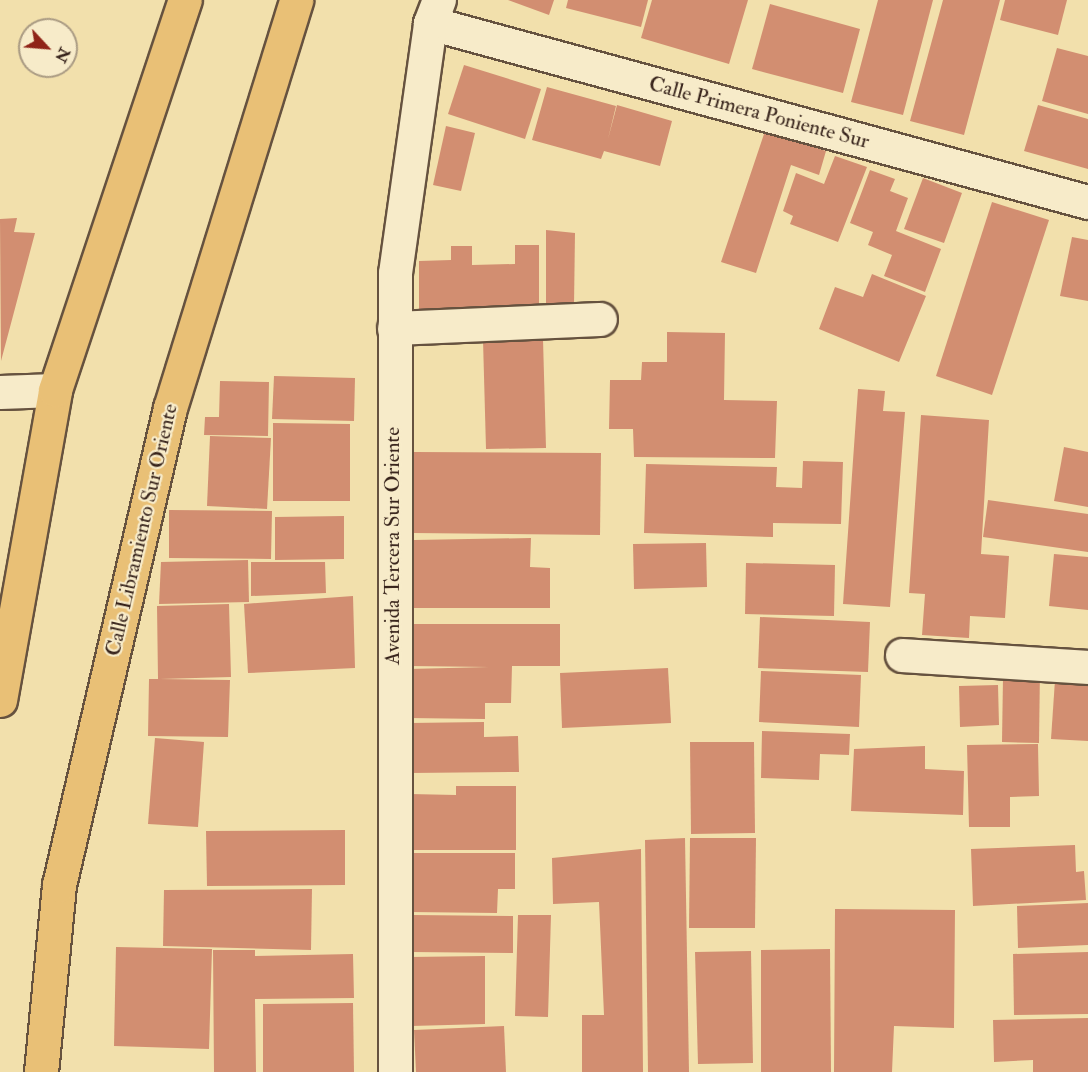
<!DOCTYPE html>
<style>
body{margin:0}
#map{position:relative;width:1088px;height:1072px;overflow:hidden;background:#f2e0ac;font-family:"IM FELL Double Pica",serif}
div>[style]{position:absolute}
[style*='--x']{left:calc(var(--x)*1px);top:calc(var(--y)*1px);width:calc(var(--w)*1px);rotate:calc(var(--a)*1deg)}
.building>*{inset:0;background:#d28e71}
.roads{filter:drop-shadow(2px 0 #66523f) drop-shadow(-2px 0 #66523f) drop-shadow(0 2px #66523f) drop-shadow(0 -2px #66523f)}
.street>*{height:33px;margin:-16.5px;padding:0 16.5px;transform-origin:16.5px;border-radius:16.5px;background:#f7ebc9}
.primary>*{height:33px;margin:-16.5px;padding:0 16.5px;transform-origin:16.5px;border-radius:16.5px;background:#e9c076}
span{translate:-50% -50%;white-space:nowrap;text-align:center;line-height:1.15;-webkit-text-stroke:4.5px #f7ebc9;paint-order:stroke}
.street-label{font-size:21px;color:#37231b}
.north{position:absolute;left:18px;top:18px;width:60px;height:60px;box-sizing:border-box;background:#f7ebc9;border:2px solid #aa9b83;border-radius:50%;rotate:116deg;font-size:16px;font-weight:700;line-height:24px;text-align:center;color:#37231b}
.north::after{content:'';display:block;margin:auto;width:21px;height:27px;background:#8f2418;clip-path:polygon(50% 0,100% 100%,50% 72%,0 100%)}
</style>
<div id="map">
<div class="building">
<i style="clip-path:polygon(508px 0,554px 0,549px 15px)"></i>
<i style="clip-path:polygon(568px 0,648px 0,641px 27px,566px 8px)"></i>
<i style="clip-path:polygon(652px 0,748px 0,729px 64px,641px 38px)"></i>
<i style="clip-path:polygon(878px 0,933px 0,903px 115px,851px 102px)"></i>
<i style="clip-path:polygon(943px 0,1000px 0,964px 135px,910px 121px)"></i>
<i style="clip-path:polygon(1005px 0,1067px 0,1058px 35px,1000px 20px)"></i>
<i style="clip-path:polygon(770px 4px,860px 29px,843px 93px,752px 69px)"></i>
<i style="clip-path:polygon(1057px 48px,1088px 56px,1088px 114px,1042px 101px)"></i>
<i style="clip-path:polygon(464px 65px,541px 89px,525px 139px,448px 114px)"></i>
<i style="clip-path:polygon(547px 87px,616px 106px,608px 139px,617px 105px,672px 121px,660px 166px,604px 151px,601px 159px,532px 140px)"></i>
<i style="clip-path:polygon(1038px 105px,1088px 119px,1088px 169px,1024px 151px)"></i>
<i style="clip-path:polygon(446px 126px,475px 133px,461px 191px,433px 185px)"></i>
<i style="clip-path:polygon(765px 131px,826px 151px,819px 175px,791px 165px,756px 273px,721px 262px)"></i>
<i style="clip-path:polygon(835px 156px,867px 167px,838px 242px,790px 224px,793px 216px,783px 211px,796px 173px,824px 184px)"></i>
<i style="clip-path:polygon(870px 170px,895px 179px,890px 191px,908px 198px,896px 231px,941px 249px,925px 292px,884px 276px,892px 255px,868px 245px,873px 232px,850px 223px)"></i>
<i style="clip-path:polygon(923px 178px,962px 193px,944px 243px,904px 229px)"></i>
<i style="clip-path:polygon(992px 202px,1049px 220px,992px 395px,936px 376px)"></i>
<i style="clip-path:polygon(17px 218px,14px 232px,35px 233px,1px 361px,0 219px)"></i>
<i style="clip-path:polygon(546px 230px,575px 233px,574px 306px,546px 306px)"></i>
<i style="clip-path:polygon(1072px 237px,1088px 240px,1088px 301px,1060px 296px)"></i>
<i style="clip-path:polygon(515px 245px,539px 245px,539px 309px,419px 310px,419px 261px,451px 260px,451px 246px,472px 246px,472px 265px,515px 264px)"></i>
<i style="clip-path:polygon(872px 274px,926px 296px,899px 362px,819px 329px,835px 287px,863px 297px)"></i>
<i style="clip-path:polygon(667px 332px,725px 333px,724px 400px,777px 401px,775px 458px,634px 457px,633px 429px,609px 429px,610px 380px,641px 380px,642px 362px,667px 362px)"></i>
<i style="clip-path:polygon(543px 339px,546px 448px,486px 449px,483px 340px)"></i>
<i style="clip-path:polygon(274px 376px,355px 378px,354px 421px,272px 419px)"></i>
<i style="clip-path:polygon(220px 381px,269px 382px,268px 436px,204px 435px,205px 417px,219px 417px)"></i>
<i style="clip-path:polygon(858px 389px,885px 391px,883px 411px,905px 412px,890px 607px,843px 604px)"></i>
<i style="clip-path:polygon(921px 415px,989px 420px,981px 554px,1009px 556px,1005px 618px,970px 616px,969px 638px,922px 635px,925px 594px,909px 593px)"></i>
<i style="clip-path:polygon(273px 423px,350px 424px,350px 501px,273px 501px)"></i>
<i style="clip-path:polygon(210px 436px,271px 438px,267px 509px,207px 506px)"></i>
<i style="clip-path:polygon(1064px 447px,1088px 452px,1088px 507px,1054px 501px)"></i>
<i style="clip-path:polygon(414px 452px,601px 453px,600px 535px,413px 533px)"></i>
<i style="clip-path:polygon(803px 461px,843px 462px,841px 524px,773px 523px,773px 537px,644px 533px,646px 464px,777px 467px,776px 487px,802px 488px)"></i>
<i style="clip-path:polygon(988px 500px,1088px 514px,1088px 552px,983px 537px)"></i>
<i style="clip-path:polygon(169px 510px,272px 511px,271px 559px,169px 558px)"></i>
<i style="clip-path:polygon(344px 516px,344px 559px,275px 560px,275px 517px)"></i>
<i style="clip-path:polygon(531px 538px,530px 567px,550px 568px,550px 608px,413px 608px,414px 540px)"></i>
<i style="clip-path:polygon(706px 543px,707px 587px,634px 589px,633px 544px)"></i>
<i style="clip-path:polygon(1054px 554px,1088px 557px,1088px 610px,1049px 606px)"></i>
<i style="clip-path:polygon(248px 560px,249px 602px,159px 604px,161px 562px)"></i>
<i style="clip-path:polygon(251px 562px,325px 562px,326px 593px,251px 596px)"></i>
<i style="clip-path:polygon(746px 563px,835px 565px,834px 616px,745px 614px)"></i>
<i style="clip-path:polygon(353px 596px,355px 668px,248px 673px,244px 604px)"></i>
<i style="clip-path:polygon(229px 604px,231px 677px,160px 679px,230px 680px,228px 737px,148px 736px,149px 679px,158px 679px,157px 606px)"></i>
<i style="clip-path:polygon(760px 617px,870px 622px,868px 672px,758px 668px)"></i>
<i style="clip-path:polygon(410px 624px,560px 624px,560px 666px,512px 666px,511px 703px,485px 703px,485px 719px,409px 718px,408px 669px,489px 667px,409px 666px)"></i>
<i style="clip-path:polygon(668px 668px,671px 723px,562px 728px,560px 673px)"></i>
<i style="clip-path:polygon(1040px 669px,1039px 743px,1002px 742px,1003px 677px)"></i>
<i style="clip-path:polygon(761px 671px,861px 675px,859px 727px,759px 722px)"></i>
<i style="clip-path:polygon(1055px 680px,1088px 682px,1088px 741px,1051px 739px)"></i>
<i style="clip-path:polygon(998px 685px,999px 725px,960px 727px,959px 686px)"></i>
<i style="clip-path:polygon(484px 722px,484px 737px,518px 736px,519px 772px,410px 773px,410px 723px)"></i>
<i style="clip-path:polygon(762px 731px,850px 734px,849px 755px,820px 754px,819px 780px,761px 778px)"></i>
<i style="clip-path:polygon(155px 738px,204px 742px,198px 827px,148px 824px)"></i>
<i style="clip-path:polygon(690px 742px,754px 742px,755px 833px,691px 834px)"></i>
<i style="clip-path:polygon(1038px 744px,1039px 796px,1010px 797px,1010px 827px,969px 827px,967px 745px)"></i>
<i style="clip-path:polygon(925px 746px,925px 769px,964px 771px,963px 815px,851px 811px,854px 749px)"></i>
<i style="clip-path:polygon(456px 786px,516px 786px,516px 850px,410px 850px,410px 794px,456px 795px)"></i>
<i style="clip-path:polygon(345px 830px,345px 885px,207px 886px,206px 831px)"></i>
<i style="clip-path:polygon(685px 838px,689px 1072px,648px 1072px,645px 840px)"></i>
<i style="clip-path:polygon(690px 838px,756px 838px,755px 928px,689px 928px)"></i>
<i style="clip-path:polygon(1075px 845px,1076px 872px,1084px 871px,1086px 900px,973px 906px,971px 849px)"></i>
<i style="clip-path:polygon(641px 849px,643px 1072px,582px 1072px,582px 1015px,604px 1015px,599px 902px,553px 904px,552px 858px)"></i>
<i style="clip-path:polygon(410px 853px,515px 853px,515px 889px,498px 889px,497px 913px,410px 912px)"></i>
<i style="clip-path:polygon(312px 889px,311px 950px,163px 946px,164px 890px)"></i>
<i style="clip-path:polygon(1088px 903px,1088px 945px,1018px 948px,1017px 906px)"></i>
<i style="clip-path:polygon(835px 909px,955px 910px,954px 1028px,894px 1026px,892px 1072px,834px 1072px)"></i>
<i style="clip-path:polygon(413px 915px,513px 916px,513px 953px,412px 952px)"></i>
<i style="clip-path:polygon(518px 915px,551px 915px,548px 1017px,515px 1016px)"></i>
<i style="clip-path:polygon(116px 947px,212px 949px,209px 1049px,114px 1046px)"></i>
<i style="clip-path:polygon(830px 949px,831px 1072px,761px 1072px,761px 950px)"></i>
<i style="clip-path:polygon(213px 950px,255px 950px,255px 956px,353px 954px,354px 998px,255px 999px,256px 1072px,214px 1072px)"></i>
<i style="clip-path:polygon(751px 951px,753px 1063px,698px 1064px,695px 952px)"></i>
<i style="clip-path:polygon(1088px 952px,1088px 1014px,1014px 1015px,1013px 954px)"></i>
<i style="clip-path:polygon(485px 956px,485px 1024px,411px 1026px,410px 957px)"></i>
<i style="clip-path:polygon(353px 1003px,354px 1072px,263px 1072px,263px 1004px)"></i>
<i style="clip-path:polygon(1088px 1018px,1088px 1072px,1033px 1072px,1033px 1060px,994px 1062px,993px 1020px)"></i>
<i style="clip-path:polygon(504px 1026px,506px 1072px,416px 1072px,414px 1030px)"></i>
</div>
<div class="roads">
<div class="street">
<i style="--x:430;--y:23;--w:682;--a:15.22"></i>
<i style="--x:394;--y:328;--w:206;--a:-2.5"></i>
<i style="--x:0;--y:392;--w:55;--a:-2.1"></i>
<i style="--x:902;--y:655;--w:186;--a:3.7"></i>
<i style="--x:395;--y:1072;--w:799;--a:-90"></i>
<i style="--x:395;--y:273;--w:252;--a:-82"></i>
<i style="--x:430;--y:23;--w:25;--a:-69"></i>
</div>
<div class="primary">
<i style="--x:0;--y:700;--w:315;--a:-79.9"></i>
<i style="--x:55;--y:390;--w:411;--a:-71.6"></i>
<i style="--x:41;--y:1072;--w:188;--a:-84.5"></i>
<i style="--x:59;--y:885;--w:490;--a:-76.9"></i>
<i style="--x:170;--y:408;--w:427;--a:-72.8"></i>
</div>
</div>
<div class="street-label">
<span style="left:759px;top:113px;rotate:15deg">Calle Primera Poniente Sur</span>
<span style="left:142px;top:530px;rotate:-77deg">Calle Libramiento Sur Oriente</span>
<span style="left:393px;top:546px;rotate:-90deg">Avenida Tercera Sur Oriente</span>
</div>
<div class="north">N</div>
</div>
